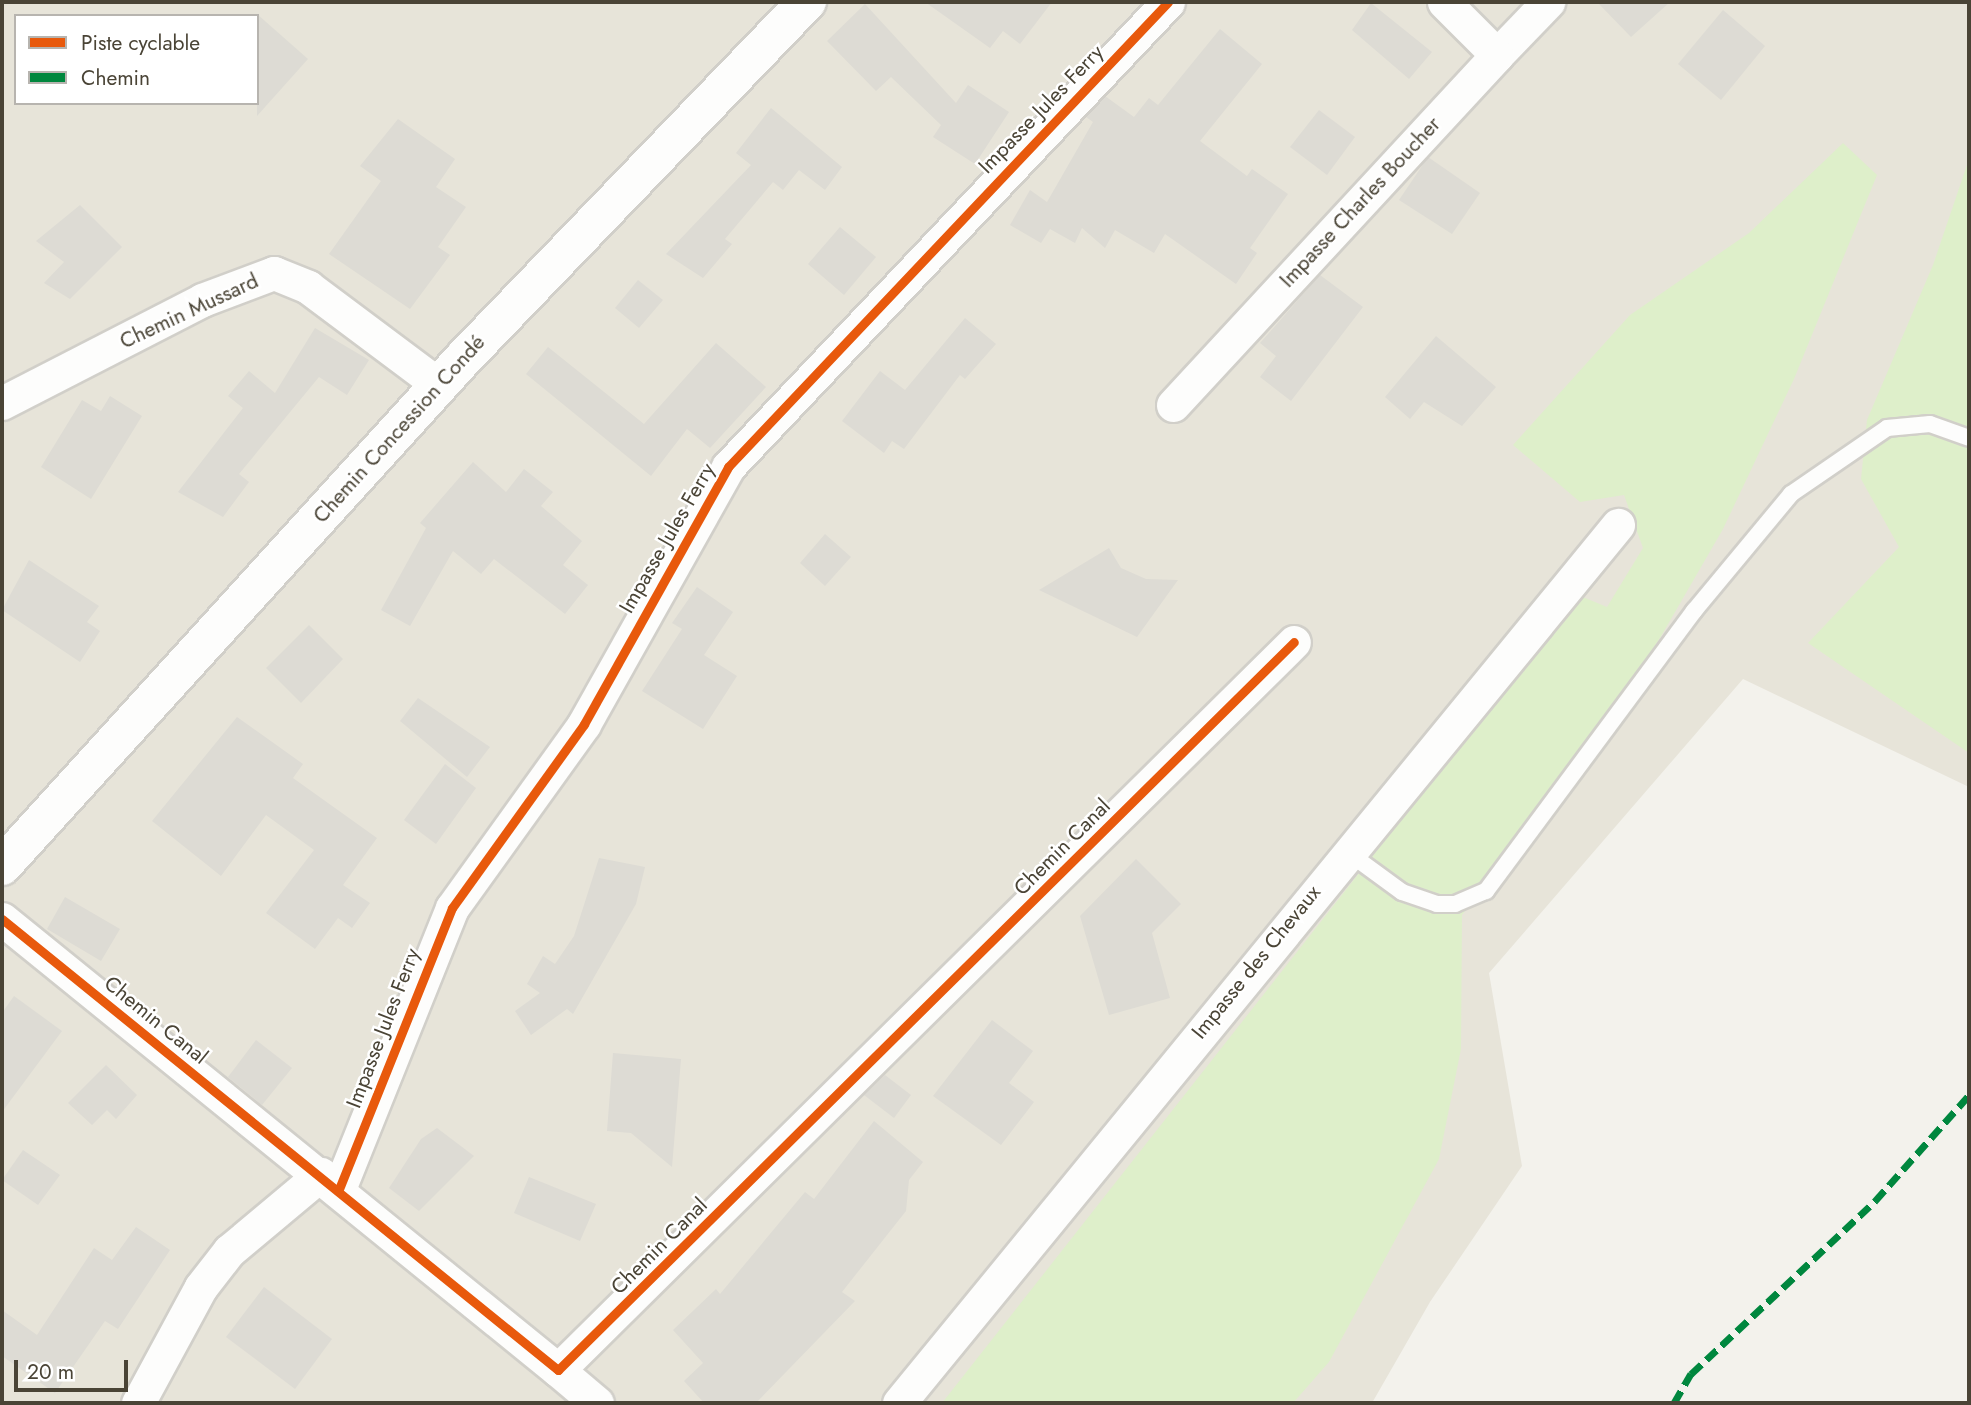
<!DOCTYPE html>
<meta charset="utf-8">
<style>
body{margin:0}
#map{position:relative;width:1971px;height:1405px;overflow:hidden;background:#f3f2ec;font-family:Jost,sans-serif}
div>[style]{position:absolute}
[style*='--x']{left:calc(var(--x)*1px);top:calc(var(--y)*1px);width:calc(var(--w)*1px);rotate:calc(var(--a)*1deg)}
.residential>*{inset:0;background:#e7e4d9}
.green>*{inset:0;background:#deefca}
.building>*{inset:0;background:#dddbd4}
.roads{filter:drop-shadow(2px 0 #d1cfc9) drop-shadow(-2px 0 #d1cfc9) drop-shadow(0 2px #d1cfc9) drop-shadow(0 -2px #d1cfc9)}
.service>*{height:16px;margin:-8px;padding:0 8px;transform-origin:8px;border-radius:8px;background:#fdfdfc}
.minor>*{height:33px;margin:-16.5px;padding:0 16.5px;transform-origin:16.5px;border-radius:16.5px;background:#fdfdfc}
.tertiary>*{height:38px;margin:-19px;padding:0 19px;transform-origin:19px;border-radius:19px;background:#fdfdfc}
.quiet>*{height:7px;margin-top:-3.5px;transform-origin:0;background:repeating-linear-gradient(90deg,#00873e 0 14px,transparent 0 21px)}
.cycleway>*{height:9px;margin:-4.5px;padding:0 4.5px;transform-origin:4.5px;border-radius:4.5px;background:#e8590c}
span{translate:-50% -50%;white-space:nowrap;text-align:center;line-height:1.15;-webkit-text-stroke:5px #fff;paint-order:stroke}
.street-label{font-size:21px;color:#4a4436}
.frame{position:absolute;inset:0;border:4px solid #4a4436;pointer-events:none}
.legend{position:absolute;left:14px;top:14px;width:245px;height:91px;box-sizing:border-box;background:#fff;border:2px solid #b7b4af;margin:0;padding:9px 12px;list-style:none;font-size:21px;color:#4a4436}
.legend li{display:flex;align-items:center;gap:14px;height:35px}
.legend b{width:35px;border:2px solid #b7b4af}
.scale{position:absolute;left:14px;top:1360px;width:114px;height:32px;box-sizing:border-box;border:4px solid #4a4436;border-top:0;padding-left:9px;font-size:21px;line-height:24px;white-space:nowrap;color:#4a4436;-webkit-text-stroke:5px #fff;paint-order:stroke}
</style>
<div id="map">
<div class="residential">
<i style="clip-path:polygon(evenodd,2px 2px,1969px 2px,1969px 787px,1743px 679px,1489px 973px,1522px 1166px,1430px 1302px,1372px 1403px,2px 1403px,2px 2px,16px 16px,257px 16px,257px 103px,16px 103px,16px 16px)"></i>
</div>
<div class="green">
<i style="clip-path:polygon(1843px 143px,1877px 175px,1794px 379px,1723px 529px,1660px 638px,1571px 771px,1462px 915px,1461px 1049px,1439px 1159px,1329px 1362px,1293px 1403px,942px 1403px,1578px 595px,1607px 607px,1643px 548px,1624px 495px,1580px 502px,1513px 445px,1630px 315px,1749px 233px)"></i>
<i style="clip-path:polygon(1969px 159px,1969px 753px,1808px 643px,1899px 547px,1861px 479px,1867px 420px,1933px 265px)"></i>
</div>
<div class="building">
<i style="clip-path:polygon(925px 2px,1052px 2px,1020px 44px,1003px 31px,990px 48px)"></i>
<i style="clip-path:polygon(1597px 2px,1670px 2px,1631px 37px)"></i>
<i style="clip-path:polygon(1371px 3px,1432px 52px,1409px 79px,1352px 30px)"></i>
<i style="clip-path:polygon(865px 4px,956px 103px,968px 85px,1009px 112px,975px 164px,933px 137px,941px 125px,891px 77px,876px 91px,827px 41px)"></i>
<i style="clip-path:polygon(1723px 10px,1765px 46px,1721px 100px,1678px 64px)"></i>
<i style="clip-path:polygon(257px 14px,308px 59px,257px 116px)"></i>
<i style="clip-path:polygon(1220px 29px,1262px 64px,1200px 141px,1247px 176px,1252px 169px,1288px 194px,1250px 248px,1257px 253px,1236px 284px,1165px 234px,1154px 253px,1115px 230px,1105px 248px,1082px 228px,1075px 243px,1050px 229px,1041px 243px,1010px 225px,1030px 190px,1047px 202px,1093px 122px,1086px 117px,1105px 96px,1134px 117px,1149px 98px,1158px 105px)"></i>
<i style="clip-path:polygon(771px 108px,842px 167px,825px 190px,799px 170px,783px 190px,773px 182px,725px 239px,732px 244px,703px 278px,666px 254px,751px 165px,736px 153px)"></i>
<i style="clip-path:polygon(1319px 110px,1355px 137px,1327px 175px,1290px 147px)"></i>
<i style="clip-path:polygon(398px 119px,455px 159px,436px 187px,466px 207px,438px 247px,450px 255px,410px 309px,329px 254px,381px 181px,360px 166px)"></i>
<i style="clip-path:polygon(1428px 157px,1480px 193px,1452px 234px,1399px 200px)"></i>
<i style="clip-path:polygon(80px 205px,122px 247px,70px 299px,44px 283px,64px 262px,36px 241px)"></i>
<i style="clip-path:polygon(840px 227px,876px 257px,844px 295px,808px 264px)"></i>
<i style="clip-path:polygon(1320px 275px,1363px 307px,1291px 401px,1260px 377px,1276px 356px,1260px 343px)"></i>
<i style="clip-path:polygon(638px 280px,663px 300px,639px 328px,615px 308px)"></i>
<i style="clip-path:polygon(965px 318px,996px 344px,965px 379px,960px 375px,904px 449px,892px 441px,884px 453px,842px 421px,880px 371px,905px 390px)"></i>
<i style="clip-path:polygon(315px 328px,369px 360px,347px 395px,319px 377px,239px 474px,249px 482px,223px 517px,178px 492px,243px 408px,228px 396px,249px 371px,275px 393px)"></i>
<i style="clip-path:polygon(1436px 336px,1496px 387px,1462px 426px,1424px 402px,1410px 419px,1385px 397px)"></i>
<i style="clip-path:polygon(716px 343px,766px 387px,710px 448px,687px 429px,651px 476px,526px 374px,548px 347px,644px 424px)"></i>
<i style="clip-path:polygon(110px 396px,142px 416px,91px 499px,41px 467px,82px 400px,101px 411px)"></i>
<i style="clip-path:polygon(473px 462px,506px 492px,524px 469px,553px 492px,541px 506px,582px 541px,563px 565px,588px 585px,565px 614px,494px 559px,481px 574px,453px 551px,410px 626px,381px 610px,426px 528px,420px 523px)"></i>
<i style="clip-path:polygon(825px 534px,851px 557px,825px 586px,800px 563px)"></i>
<i style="clip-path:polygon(1109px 548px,1121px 568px,1146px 579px,1178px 580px,1137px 637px,1039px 590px)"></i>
<i style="clip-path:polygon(29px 560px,99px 606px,87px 622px,100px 631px,80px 662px,2px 610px)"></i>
<i style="clip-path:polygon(697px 587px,733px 612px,704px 655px,737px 676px,703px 729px,642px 691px,682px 629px,672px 623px)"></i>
<i style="clip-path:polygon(309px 625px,343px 659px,301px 703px,266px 668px)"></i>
<i style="clip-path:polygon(418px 698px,490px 747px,467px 777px,400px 721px)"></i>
<i style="clip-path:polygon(237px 717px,303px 764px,293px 778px,377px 838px,343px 885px,370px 903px,352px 928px,338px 918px,315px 949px,266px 913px,314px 850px,266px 815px,221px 876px,152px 821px)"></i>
<i style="clip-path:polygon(445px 764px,476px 788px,436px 844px,404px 820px)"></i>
<i style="clip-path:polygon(599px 858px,645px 867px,636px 904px,573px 1014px,567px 1009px,531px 1035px,515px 1011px,540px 993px,527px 984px,543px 956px,555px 964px,574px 936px)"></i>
<i style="clip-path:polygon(1136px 859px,1181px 904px,1152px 933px,1170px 998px,1109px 1015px,1080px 916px)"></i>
<i style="clip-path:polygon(65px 897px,120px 929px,101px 961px,47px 929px)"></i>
<i style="clip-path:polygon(14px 996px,62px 1031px,2px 1112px,2px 1013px)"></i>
<i style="clip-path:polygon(992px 1020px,1033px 1051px,1009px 1083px,1034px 1102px,1001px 1145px,933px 1096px)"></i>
<i style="clip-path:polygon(256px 1040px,292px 1068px,262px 1105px,228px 1077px)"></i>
<i style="clip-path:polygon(613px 1053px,681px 1059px,672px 1167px,631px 1133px,607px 1131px)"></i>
<i style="clip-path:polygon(106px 1065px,137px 1095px,116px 1119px,107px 1110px,92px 1125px,68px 1103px)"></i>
<i style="clip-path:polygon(885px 1075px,911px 1095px,894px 1118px,864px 1095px)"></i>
<i style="clip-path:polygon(874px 1121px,923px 1162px,909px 1180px,906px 1211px,842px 1292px,855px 1301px,756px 1403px,704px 1403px,684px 1381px,703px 1363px,673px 1330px,716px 1289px,720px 1294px,805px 1192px,814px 1199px)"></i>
<i style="clip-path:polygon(437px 1128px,474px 1156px,419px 1211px,389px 1188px,421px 1139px)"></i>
<i style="clip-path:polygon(23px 1150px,60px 1175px,38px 1205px,2px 1180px)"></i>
<i style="clip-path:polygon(529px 1177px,596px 1204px,580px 1241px,514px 1213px)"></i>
<i style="clip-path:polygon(136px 1227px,170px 1250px,118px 1329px,105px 1321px,55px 1393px,2px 1356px,2px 1310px,37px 1335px,94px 1248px,112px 1260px)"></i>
<i style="clip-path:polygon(264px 1287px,332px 1339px,295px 1389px,226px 1337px)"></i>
</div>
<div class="roads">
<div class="service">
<i style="--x:1346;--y:851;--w:69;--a:36.2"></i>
<i style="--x:1402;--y:892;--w:37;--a:19"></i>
<i style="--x:1437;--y:904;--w:18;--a:0"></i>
<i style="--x:1455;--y:904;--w:34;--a:-23"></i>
<i style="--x:1486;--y:891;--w:349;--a:-53.4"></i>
<i style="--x:1694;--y:611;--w:152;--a:-50.3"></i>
<i style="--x:1791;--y:494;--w:116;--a:-34.5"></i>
<i style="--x:1887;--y:428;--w:43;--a:-5.3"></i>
<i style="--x:1930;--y:424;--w:41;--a:19.7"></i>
</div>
<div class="minor">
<i style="--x:1497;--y:55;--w:74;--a:-46.1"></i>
<i style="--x:2;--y:403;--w:225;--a:-27.2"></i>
<i style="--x:202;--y:300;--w:77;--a:-20.6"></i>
<i style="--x:274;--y:273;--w:37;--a:22"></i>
<i style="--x:308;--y:287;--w:164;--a:36.8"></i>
<i style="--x:1173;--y:405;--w:477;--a:-47.2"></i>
<i style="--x:1497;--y:55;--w:75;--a:-135"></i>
<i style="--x:2;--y:919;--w:716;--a:39.05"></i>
<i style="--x:558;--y:1370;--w:1035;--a:-44.69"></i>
<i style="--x:339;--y:1189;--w:303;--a:-68.1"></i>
<i style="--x:452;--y:908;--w:226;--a:-54.3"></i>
<i style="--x:584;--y:724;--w:295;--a:-60.7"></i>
<i style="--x:728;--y:467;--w:640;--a:-46.58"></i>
<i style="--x:558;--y:1370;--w:51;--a:40.2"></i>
<i style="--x:138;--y:1403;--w:132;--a:-61.5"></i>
<i style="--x:201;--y:1287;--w:46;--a:-52.1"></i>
<i style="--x:229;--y:1251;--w:120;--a:-39.9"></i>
<i style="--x:899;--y:1403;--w:1135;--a:-50.69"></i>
</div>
<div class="tertiary">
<i style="--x:2;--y:866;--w:682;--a:-47.73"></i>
<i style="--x:461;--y:361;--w:499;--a:-46.1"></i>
</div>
</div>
<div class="quiet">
<i style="--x:1674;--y:1403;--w:34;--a:-60"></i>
<i style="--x:1691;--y:1374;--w:253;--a:-43.2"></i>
<i style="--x:1875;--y:1201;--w:142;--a:-48.4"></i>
</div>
<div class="cycleway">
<i style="--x:2;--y:919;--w:716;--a:39.05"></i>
<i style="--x:558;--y:1370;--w:1035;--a:-44.69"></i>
<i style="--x:339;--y:1189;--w:303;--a:-68.1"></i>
<i style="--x:452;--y:908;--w:226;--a:-54.3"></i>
<i style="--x:584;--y:724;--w:295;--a:-60.7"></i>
<i style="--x:728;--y:467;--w:640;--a:-46.58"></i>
</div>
<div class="street-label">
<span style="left:1041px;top:109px;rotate:-46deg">Impasse Jules Ferry</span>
<span style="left:1360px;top:202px;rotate:-47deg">Impasse Charles Boucher</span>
<span style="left:189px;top:311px;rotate:-25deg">Chemin Mussard</span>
<span style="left:399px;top:429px;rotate:-48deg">Chemin Concession Condé</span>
<span style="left:667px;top:538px;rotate:-60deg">Impasse Jules Ferry</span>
<span style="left:1062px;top:847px;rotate:-45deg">Chemin Canal</span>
<span style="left:1256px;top:962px;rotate:-51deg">Impasse des Chevaux</span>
<span style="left:156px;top:1020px;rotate:39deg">Chemin Canal</span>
<span style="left:383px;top:1028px;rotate:-69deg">Impasse Jules Ferry</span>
<span style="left:659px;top:1246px;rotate:-45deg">Chemin Canal</span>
</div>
<div class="frame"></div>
<ul class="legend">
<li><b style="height:9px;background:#e8590c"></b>Piste cyclable</li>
<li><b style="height:9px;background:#00873e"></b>Chemin</li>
</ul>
<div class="scale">20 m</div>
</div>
